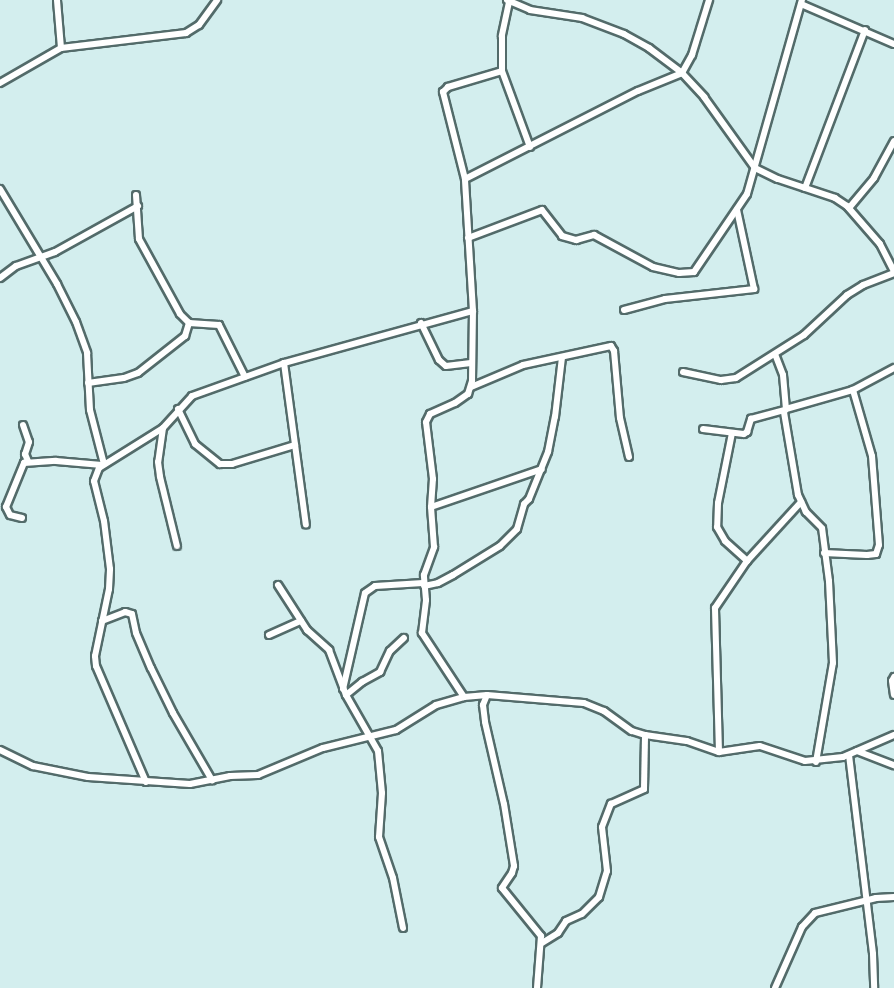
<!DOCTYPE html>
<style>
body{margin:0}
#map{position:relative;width:894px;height:988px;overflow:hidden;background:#d3eeee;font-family:Lora,serif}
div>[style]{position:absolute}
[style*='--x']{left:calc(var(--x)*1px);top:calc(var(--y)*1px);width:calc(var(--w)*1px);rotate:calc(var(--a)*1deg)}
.roads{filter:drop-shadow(2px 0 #536b6a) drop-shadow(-2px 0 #536b6a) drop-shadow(0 2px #536b6a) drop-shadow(0 -2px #536b6a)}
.minor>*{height:6px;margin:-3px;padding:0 3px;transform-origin:3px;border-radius:3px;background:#fff}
span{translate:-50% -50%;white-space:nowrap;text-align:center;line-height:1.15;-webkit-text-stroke:4.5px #e0fbfb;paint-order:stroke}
</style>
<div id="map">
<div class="roads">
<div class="minor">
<i style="--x:507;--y:0;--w:25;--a:23"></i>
<i style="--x:530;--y:10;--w:53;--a:8.7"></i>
<i style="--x:582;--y:18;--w:45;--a:20.9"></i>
<i style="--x:624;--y:34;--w:29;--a:29"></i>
<i style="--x:649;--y:48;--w:41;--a:37.1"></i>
<i style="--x:682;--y:73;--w:33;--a:47"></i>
<i style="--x:704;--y:97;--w:87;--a:54.3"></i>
<i style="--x:755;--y:168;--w:25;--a:26"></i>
<i style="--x:778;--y:179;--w:60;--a:18.4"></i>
<i style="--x:835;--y:198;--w:14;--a:34"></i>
<i style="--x:847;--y:206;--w:50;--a:49"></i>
<i style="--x:880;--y:244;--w:30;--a:63"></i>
<i style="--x:509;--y:2;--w:35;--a:102"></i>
<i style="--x:502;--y:36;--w:35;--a:90"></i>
<i style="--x:502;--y:71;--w:81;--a:69.8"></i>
<i style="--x:801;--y:4;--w:101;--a:23.3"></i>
<i style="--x:61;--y:48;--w:126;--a:-6.8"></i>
<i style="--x:186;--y:33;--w:15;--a:-32"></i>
<i style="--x:199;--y:25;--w:31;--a:-54"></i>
<i style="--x:0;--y:83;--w:70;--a:-29.8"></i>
<i style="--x:61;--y:48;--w:48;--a:-94.8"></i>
<i style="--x:465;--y:179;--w:90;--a:-104.2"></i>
<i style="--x:443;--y:92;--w:7;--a:-45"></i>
<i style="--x:448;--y:87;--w:56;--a:-16.5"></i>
<i style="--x:805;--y:188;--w:169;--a:-69.2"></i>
<i style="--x:0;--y:189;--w:111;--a:59"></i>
<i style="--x:57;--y:284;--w:42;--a:63.4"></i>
<i style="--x:76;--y:322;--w:33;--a:70"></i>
<i style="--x:87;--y:353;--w:57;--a:87"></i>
<i style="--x:90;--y:410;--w:56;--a:75.5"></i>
<i style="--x:136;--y:195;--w:44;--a:86.1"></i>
<i style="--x:139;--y:239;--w:85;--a:61.3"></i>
<i style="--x:180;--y:314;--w:13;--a:45"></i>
<i style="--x:189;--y:323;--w:30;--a:4"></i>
<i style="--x:219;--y:325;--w:58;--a:63.4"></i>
<i style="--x:849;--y:208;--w:39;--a:-50"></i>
<i style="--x:874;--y:178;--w:42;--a:-61.6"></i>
<i style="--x:468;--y:238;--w:79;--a:-20.7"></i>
<i style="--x:542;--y:210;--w:33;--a:52"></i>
<i style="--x:562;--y:236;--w:15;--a:16"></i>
<i style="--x:576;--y:240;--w:19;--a:-16"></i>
<i style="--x:594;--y:235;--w:67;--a:28.5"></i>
<i style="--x:653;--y:267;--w:27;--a:13"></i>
<i style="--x:679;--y:273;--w:15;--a:-4"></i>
<i style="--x:694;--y:272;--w:94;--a:-55.8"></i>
<i style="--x:747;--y:194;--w:202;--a:-74.2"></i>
<i style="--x:0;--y:278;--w:20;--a:-37"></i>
<i style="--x:16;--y:266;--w:41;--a:-19.7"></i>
<i style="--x:55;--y:252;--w:95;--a:-29"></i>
<i style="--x:624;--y:310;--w:42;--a:-15"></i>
<i style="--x:665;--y:299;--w:90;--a:-6.4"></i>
<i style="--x:754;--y:289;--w:81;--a:-102.1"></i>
<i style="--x:421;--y:323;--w:41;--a:64.1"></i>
<i style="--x:439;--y:360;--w:9;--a:41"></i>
<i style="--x:446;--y:366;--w:25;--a:-7"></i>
<i style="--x:775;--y:354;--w:22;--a:69"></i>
<i style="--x:783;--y:375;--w:34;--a:85"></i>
<i style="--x:284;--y:363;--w:163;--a:82.3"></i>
<i style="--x:683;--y:372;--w:39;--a:12"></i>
<i style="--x:721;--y:380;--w:15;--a:-8"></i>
<i style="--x:736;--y:378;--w:80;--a:-32.3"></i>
<i style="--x:804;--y:335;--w:59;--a:-42.9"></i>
<i style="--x:847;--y:295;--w:19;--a:-32"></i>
<i style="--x:863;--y:285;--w:33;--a:-21"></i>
<i style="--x:88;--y:383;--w:36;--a:-8"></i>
<i style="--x:124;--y:378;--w:15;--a:-20"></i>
<i style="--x:138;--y:373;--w:60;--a:-38.2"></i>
<i style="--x:185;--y:336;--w:14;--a:-73"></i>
<i style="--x:471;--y:387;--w:56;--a:-22.9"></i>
<i style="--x:523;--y:365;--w:90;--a:-12.2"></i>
<i style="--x:611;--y:346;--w:6;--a:59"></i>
<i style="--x:614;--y:351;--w:67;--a:84.9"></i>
<i style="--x:620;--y:418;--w:40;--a:77"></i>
<i style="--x:178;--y:409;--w:39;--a:64"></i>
<i style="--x:195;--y:444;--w:32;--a:39"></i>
<i style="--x:220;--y:464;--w:12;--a:0"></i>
<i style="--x:232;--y:464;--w:66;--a:-16.8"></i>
<i style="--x:23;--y:425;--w:18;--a:71"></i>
<i style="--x:29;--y:442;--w:13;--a:108"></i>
<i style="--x:25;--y:454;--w:8;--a:67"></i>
<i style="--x:163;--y:428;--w:34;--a:98"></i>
<i style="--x:158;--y:462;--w:15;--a:82"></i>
<i style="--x:160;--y:477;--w:71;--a:76.2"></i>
<i style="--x:703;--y:429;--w:41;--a:7"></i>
<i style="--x:744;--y:434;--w:4;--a:-34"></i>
<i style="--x:747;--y:432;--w:14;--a:-73"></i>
<i style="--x:751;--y:419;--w:35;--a:-15"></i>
<i style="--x:732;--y:433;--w:71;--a:101.3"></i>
<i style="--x:718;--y:503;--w:24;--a:92"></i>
<i style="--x:717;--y:527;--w:16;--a:60"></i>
<i style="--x:725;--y:541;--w:30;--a:42"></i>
<i style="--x:431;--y:507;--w:117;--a:-18.9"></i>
<i style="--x:22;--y:518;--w:12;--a:-166"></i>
<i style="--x:10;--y:515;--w:9;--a:-117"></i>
<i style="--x:6;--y:507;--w:48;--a:-67.8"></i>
<i style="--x:24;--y:463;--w:32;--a:-4"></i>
<i style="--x:56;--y:461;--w:46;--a:5"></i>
<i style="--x:824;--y:553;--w:43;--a:2.7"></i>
<i style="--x:867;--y:555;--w:9;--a:-6"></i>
<i style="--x:876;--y:554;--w:9;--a:-72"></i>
<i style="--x:879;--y:545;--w:89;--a:-94.5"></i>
<i style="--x:872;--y:456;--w:69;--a:-106.1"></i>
<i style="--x:278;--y:585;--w:54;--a:57.2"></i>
<i style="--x:307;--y:630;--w:30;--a:42"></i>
<i style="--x:329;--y:650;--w:48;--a:69.3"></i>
<i style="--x:346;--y:695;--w:64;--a:60.3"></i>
<i style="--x:378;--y:751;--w:42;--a:84.6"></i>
<i style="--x:382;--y:793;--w:44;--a:93.9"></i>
<i style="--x:379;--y:837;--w:43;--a:71.1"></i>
<i style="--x:393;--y:878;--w:51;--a:78.7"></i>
<i style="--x:424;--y:586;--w:14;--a:-12"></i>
<i style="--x:438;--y:583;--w:17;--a:-28"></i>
<i style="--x:453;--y:575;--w:55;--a:-31.7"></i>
<i style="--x:500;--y:546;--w:24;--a:-45"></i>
<i style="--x:517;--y:529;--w:26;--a:-74"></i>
<i style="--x:524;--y:504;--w:7;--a:-45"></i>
<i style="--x:529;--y:499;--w:51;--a:-68"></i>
<i style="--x:548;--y:452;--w:36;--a:-79"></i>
<i style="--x:555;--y:417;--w:60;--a:-83.3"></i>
<i style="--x:102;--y:621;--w:25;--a:-21"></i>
<i style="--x:125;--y:612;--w:7;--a:16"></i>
<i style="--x:132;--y:614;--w:19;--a:78"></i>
<i style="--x:136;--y:633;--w:38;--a:67"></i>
<i style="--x:151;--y:668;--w:50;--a:63.9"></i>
<i style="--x:173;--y:713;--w:78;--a:59.8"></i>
<i style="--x:269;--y:635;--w:35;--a:-24"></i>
<i style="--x:894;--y:677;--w:4;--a:117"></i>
<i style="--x:892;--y:681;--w:14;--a:82"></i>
<i style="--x:343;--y:689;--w:98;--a:-77.1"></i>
<i style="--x:365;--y:593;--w:12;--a:-35"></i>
<i style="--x:375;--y:586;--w:48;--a:-3.6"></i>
<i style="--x:346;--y:695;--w:21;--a:-39"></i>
<i style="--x:362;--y:682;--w:21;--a:-29"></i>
<i style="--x:380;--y:672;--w:23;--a:-65"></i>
<i style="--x:390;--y:651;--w:19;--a:-43"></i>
<i style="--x:487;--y:695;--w:11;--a:112"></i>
<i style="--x:483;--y:705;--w:17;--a:83"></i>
<i style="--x:485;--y:722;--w:84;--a:77"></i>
<i style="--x:504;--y:804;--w:63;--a:80.8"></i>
<i style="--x:514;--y:866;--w:7;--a:106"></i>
<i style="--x:512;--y:873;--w:18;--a:124"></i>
<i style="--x:502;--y:888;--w:62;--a:50.9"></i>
<i style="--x:541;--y:936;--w:52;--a:94.4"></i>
<i style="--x:464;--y:697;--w:77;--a:-123.3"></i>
<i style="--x:422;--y:633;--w:33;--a:-83"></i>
<i style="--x:426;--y:600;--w:25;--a:-95"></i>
<i style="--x:424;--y:575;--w:30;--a:-70"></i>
<i style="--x:434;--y:547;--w:40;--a:-94.3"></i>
<i style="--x:431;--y:507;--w:28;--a:-86"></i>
<i style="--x:433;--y:479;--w:57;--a:-97"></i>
<i style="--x:426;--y:422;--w:9;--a:-63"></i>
<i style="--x:430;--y:414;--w:27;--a:-24"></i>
<i style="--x:455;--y:403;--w:16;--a:-35"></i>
<i style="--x:468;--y:394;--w:14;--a:-73"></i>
<i style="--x:472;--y:381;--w:70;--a:-89.2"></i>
<i style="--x:473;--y:311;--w:132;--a:-93.5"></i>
<i style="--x:465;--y:179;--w:194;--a:-27"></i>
<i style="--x:638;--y:91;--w:48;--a:-22.2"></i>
<i style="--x:682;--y:73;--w:21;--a:-61"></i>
<i style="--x:692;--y:55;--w:58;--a:-72.8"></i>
<i style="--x:0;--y:750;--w:37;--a:26"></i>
<i style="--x:33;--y:766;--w:56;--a:11.3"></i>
<i style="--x:88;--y:777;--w:102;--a:3.9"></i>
<i style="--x:190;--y:784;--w:41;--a:-11.3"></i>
<i style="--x:230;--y:776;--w:28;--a:-2"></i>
<i style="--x:258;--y:775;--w:70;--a:-22.6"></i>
<i style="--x:323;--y:748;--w:75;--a:-13.9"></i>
<i style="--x:396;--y:730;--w:47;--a:-32"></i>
<i style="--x:436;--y:705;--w:29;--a:-16"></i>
<i style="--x:464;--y:697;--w:23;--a:-5"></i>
<i style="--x:487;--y:695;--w:97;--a:4.7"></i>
<i style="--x:584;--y:703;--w:22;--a:22"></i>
<i style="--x:604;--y:711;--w:34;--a:36"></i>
<i style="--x:632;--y:731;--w:14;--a:17"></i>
<i style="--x:645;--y:735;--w:42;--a:8.1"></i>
<i style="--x:687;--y:741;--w:34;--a:19"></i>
<i style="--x:719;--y:752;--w:41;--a:-8.3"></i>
<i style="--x:760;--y:746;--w:47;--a:18.4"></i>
<i style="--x:805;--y:761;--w:38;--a:-6"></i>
<i style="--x:843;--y:757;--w:56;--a:-23.3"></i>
<i style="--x:857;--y:751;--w:40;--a:21"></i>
<i style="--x:719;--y:752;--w:144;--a:-91.6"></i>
<i style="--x:715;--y:608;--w:57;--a:-55.8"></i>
<i style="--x:747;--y:561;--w:80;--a:-47.5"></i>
<i style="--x:849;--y:755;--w:200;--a:83.1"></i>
<i style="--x:873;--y:954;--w:34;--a:88"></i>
<i style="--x:816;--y:762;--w:100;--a:-80.3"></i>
<i style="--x:833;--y:663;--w:82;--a:-92.8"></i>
<i style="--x:829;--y:581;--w:53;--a:-97.5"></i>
<i style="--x:822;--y:528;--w:23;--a:-135"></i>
<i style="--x:806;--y:512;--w:19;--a:-115"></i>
<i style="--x:798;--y:495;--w:84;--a:-99.6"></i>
<i style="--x:784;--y:412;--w:4;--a:-56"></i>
<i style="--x:786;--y:409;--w:70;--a:-15.8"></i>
<i style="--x:853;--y:390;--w:47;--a:-28.2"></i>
<i style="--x:146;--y:782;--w:126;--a:-113.3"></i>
<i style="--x:96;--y:666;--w:10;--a:-96"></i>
<i style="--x:95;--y:656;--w:68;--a:-78.2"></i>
<i style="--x:109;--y:589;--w:20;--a:-87"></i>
<i style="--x:110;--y:569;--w:48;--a:-97.1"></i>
<i style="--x:104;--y:521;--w:41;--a:-104"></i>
<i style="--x:94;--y:481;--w:14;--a:-69"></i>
<i style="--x:99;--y:468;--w:75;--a:-32"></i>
<i style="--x:163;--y:428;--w:43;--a:-47.8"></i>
<i style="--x:192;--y:396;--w:98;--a:-19.7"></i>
<i style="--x:284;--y:363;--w:196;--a:-15.4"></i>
<i style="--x:542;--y:943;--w:19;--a:-32"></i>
<i style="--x:558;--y:933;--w:14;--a:-56"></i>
<i style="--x:566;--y:921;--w:17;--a:-24"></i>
<i style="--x:582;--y:914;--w:24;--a:-45"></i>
<i style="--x:599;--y:897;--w:27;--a:-73"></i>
<i style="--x:607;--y:871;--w:44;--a:-96.5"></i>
<i style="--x:602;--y:827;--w:25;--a:-69"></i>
<i style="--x:611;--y:804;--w:36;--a:-24"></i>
<i style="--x:644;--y:789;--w:54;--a:-88.9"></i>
<i style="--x:775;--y:988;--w:67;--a:-66.1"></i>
<i style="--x:802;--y:927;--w:19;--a:-47"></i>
<i style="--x:815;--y:913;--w:63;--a:-13.8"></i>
<i style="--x:876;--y:898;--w:18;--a:-3"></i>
</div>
</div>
</div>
